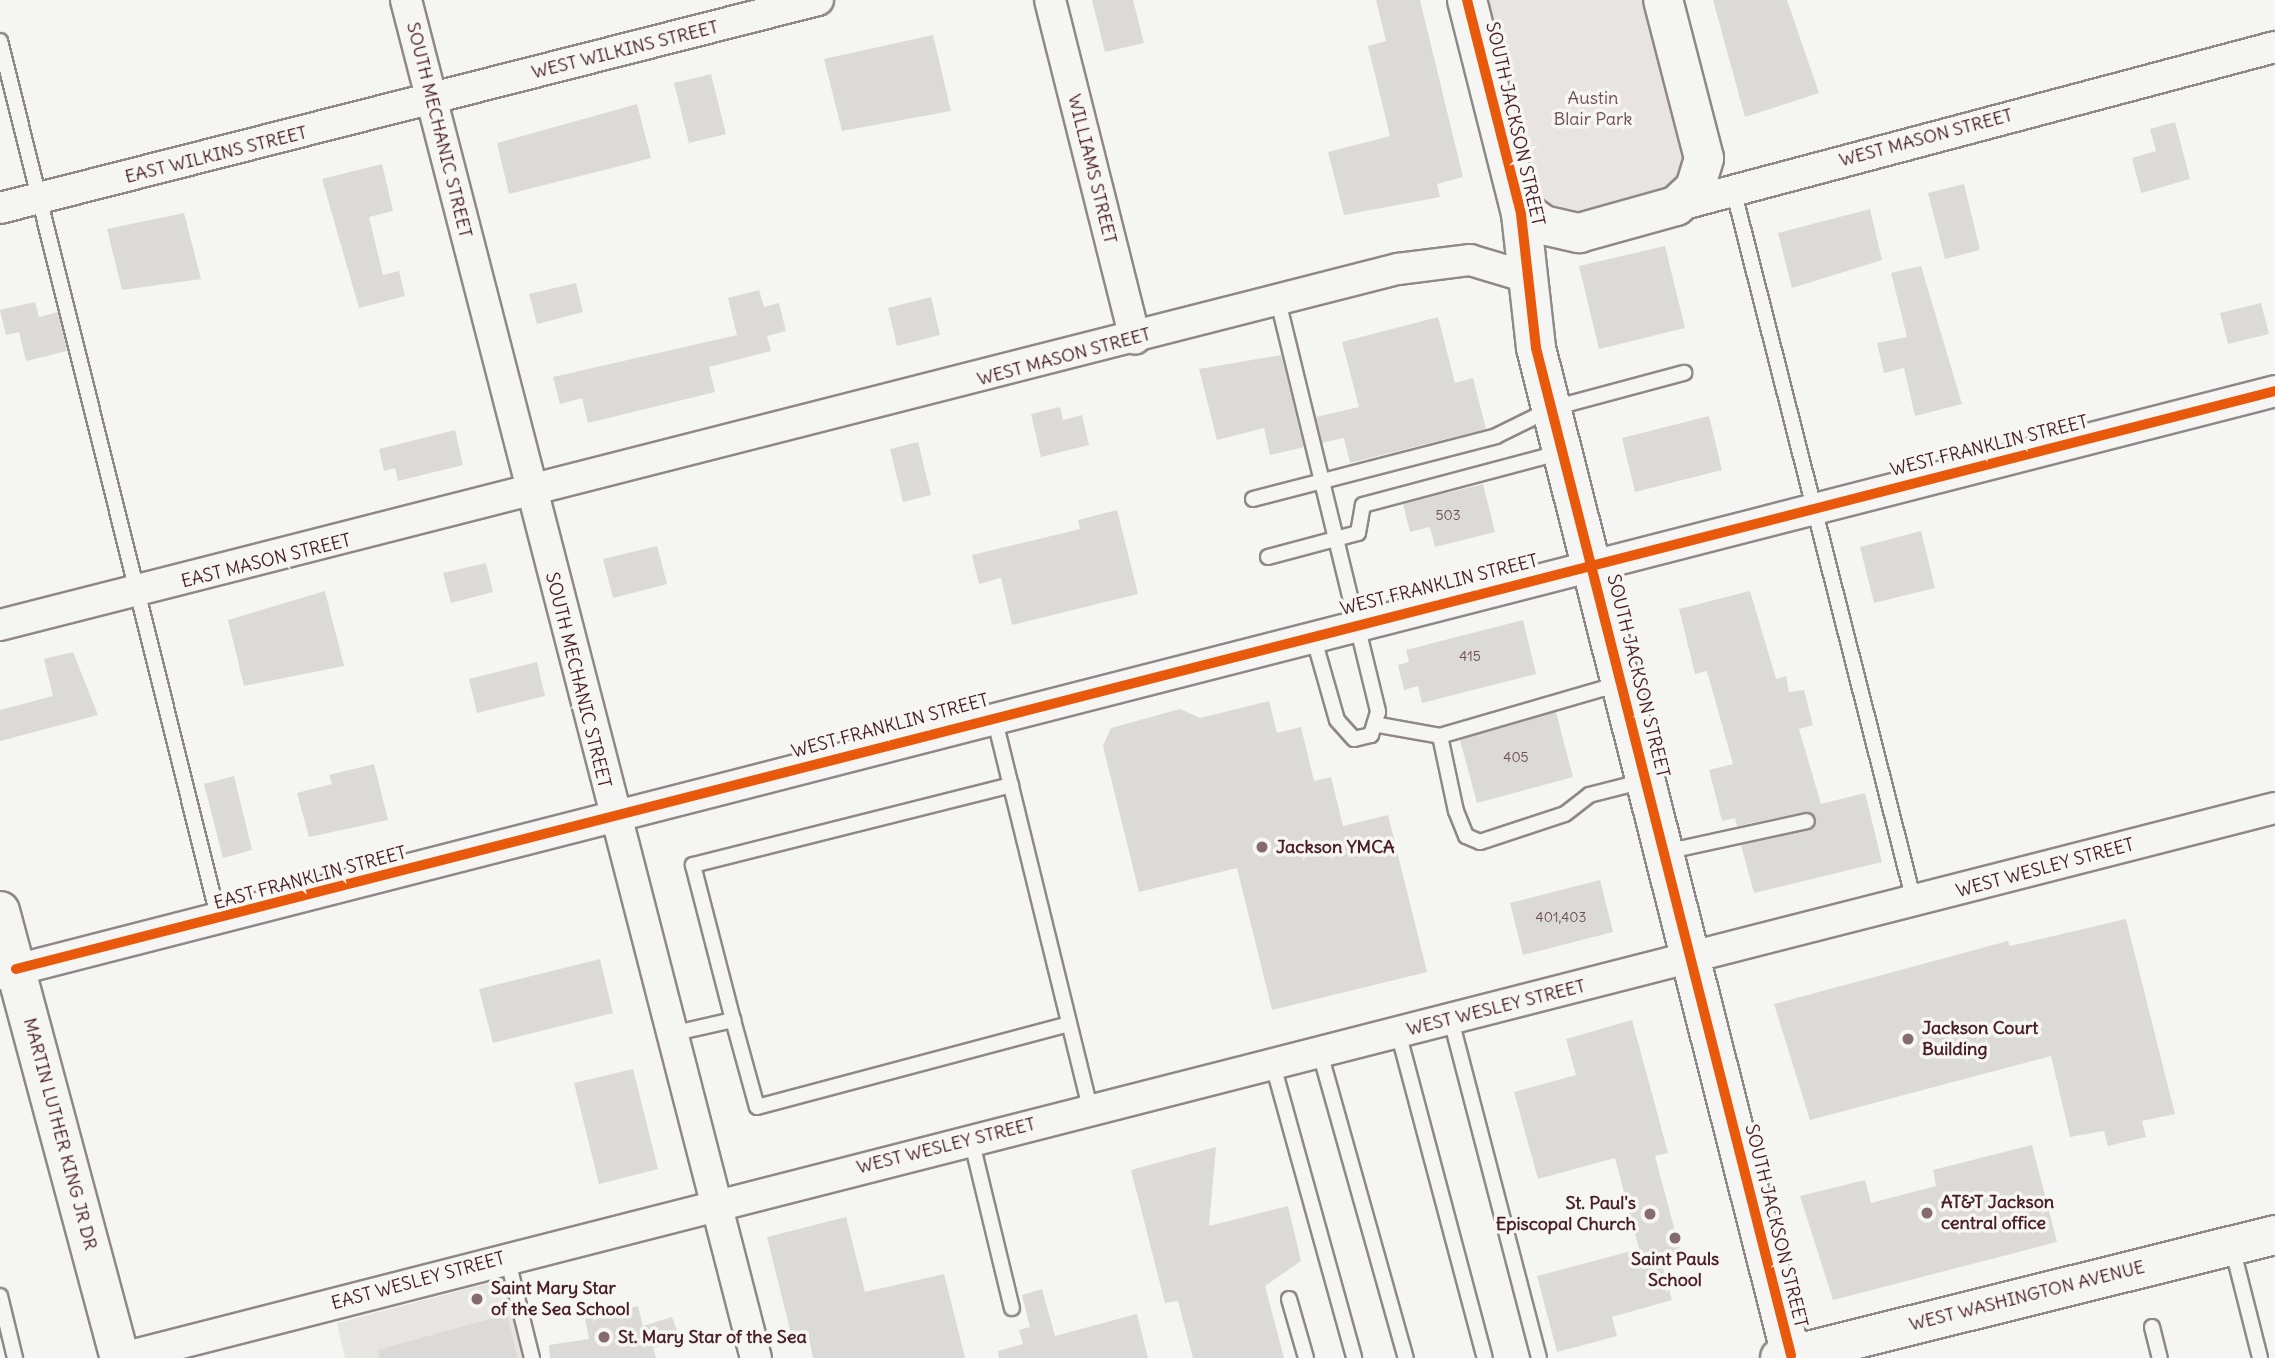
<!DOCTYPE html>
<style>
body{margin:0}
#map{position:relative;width:2275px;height:1358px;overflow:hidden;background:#f5f5f3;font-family:Delius,sans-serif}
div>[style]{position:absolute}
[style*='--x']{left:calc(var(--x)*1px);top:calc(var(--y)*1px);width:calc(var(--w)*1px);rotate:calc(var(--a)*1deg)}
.built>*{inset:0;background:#e7e5e2}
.green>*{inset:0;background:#e8e4e2}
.building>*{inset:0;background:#dcdad9}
.roads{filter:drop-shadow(2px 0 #8f8788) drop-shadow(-2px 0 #8f8788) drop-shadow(0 2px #8f8788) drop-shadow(0 -2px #8f8788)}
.lane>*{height:14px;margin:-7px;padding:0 7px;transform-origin:7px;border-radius:7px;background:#f5f5f3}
.street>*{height:30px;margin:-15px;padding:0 15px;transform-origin:15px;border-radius:15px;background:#f5f5f3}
.secondary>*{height:38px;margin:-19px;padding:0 19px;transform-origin:19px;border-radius:19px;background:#f5f5f3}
.cycleway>*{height:10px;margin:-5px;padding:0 5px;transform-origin:5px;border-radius:5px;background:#e8590c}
.dots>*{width:19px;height:19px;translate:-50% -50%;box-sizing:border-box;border:4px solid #f6f6f2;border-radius:50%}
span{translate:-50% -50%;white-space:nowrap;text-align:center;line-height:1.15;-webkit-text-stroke:7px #f6f6f2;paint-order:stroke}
.number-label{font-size:14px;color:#6e4e56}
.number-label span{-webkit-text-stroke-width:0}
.street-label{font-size:18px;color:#4a1f2b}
.park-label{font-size:18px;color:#6f4d56}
.poi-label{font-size:18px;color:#4a1f2b;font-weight:700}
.left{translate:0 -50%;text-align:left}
.right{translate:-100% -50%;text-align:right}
</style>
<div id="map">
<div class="built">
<i style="clip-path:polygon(520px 1275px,541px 1358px,345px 1358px,337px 1323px)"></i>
</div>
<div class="green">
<i style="clip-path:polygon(1467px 0,1663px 0,1700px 180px,1543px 225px)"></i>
</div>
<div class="building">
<i style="clip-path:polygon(1092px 0,1133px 0,1144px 43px,1105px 52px)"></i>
<i style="clip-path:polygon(1376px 0,1420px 0,1463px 177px,1437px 184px,1440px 197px,1344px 215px,1328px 152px,1390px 136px,1368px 46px,1386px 41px)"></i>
<i style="clip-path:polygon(1713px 0,1787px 0,1819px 93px,1745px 117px)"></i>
<i style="clip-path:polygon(933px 35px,951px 111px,842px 131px,824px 59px)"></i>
<i style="clip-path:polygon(711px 74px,726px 134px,689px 143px,674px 83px)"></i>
<i style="clip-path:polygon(637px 104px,651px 158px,509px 194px,497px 143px)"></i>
<i style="clip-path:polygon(2175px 122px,2190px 179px,2141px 193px,2132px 158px,2156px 151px,2150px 129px)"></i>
<i style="clip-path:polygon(382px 164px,393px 211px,369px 217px,383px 275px,399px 271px,405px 296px,359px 308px,322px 179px)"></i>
<i style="clip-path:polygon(1964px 184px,1980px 250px,1945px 259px,1928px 193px)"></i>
<i style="clip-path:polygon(1870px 209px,1882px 260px,1792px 288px,1778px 233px)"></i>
<i style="clip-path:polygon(184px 213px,201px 279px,122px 290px,107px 229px)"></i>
<i style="clip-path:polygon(1665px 246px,1685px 328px,1599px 349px,1579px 266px)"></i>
<i style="clip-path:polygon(1921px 266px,1962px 404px,1915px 416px,1904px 368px,1884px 373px,1877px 343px,1907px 337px,1891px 273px)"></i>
<i style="clip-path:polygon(576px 283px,583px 312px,537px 324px,529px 294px)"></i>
<i style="clip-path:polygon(759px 290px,764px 307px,779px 303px,786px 331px,767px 336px,771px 351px,709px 367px,715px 392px,588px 423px,582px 398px,560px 404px,553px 377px,737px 335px,728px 298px)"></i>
<i style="clip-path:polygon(931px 297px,940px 335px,897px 346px,888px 308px)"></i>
<i style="clip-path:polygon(35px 302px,39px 317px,58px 312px,67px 351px,26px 361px,19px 332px,6px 335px,0 310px)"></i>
<i style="clip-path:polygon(2261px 303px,2269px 334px,2228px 344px,2220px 313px)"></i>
<i style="clip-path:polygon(1438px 317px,1455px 383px,1473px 378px,1486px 429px,1350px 463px,1344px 438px,1322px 443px,1316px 417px,1359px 407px,1342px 342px)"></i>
<i style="clip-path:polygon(1281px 355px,1304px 447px,1270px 455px,1264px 428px,1217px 440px,1199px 369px)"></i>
<i style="clip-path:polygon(1060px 407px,1063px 420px,1082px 415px,1089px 445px,1041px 457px,1031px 414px)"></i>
<i style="clip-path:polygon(1709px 416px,1722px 470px,1635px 492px,1622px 438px)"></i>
<i style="clip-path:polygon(455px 430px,463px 465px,398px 481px,395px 468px,384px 471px,379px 449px)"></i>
<i style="clip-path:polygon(918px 442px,931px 495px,903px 502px,890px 449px)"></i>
<i style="clip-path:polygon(1483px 484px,1495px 532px,1435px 547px,1430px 527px,1410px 532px,1403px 504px)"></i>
<i style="clip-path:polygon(1117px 510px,1138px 594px,1012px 625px,1001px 578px,979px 584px,972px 555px,1080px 529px,1078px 520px)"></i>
<i style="clip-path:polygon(1921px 531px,1935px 588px,1874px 603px,1860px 547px)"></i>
<i style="clip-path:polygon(657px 546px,667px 584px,613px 598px,603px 559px)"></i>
<i style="clip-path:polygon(486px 563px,493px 592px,451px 603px,443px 573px)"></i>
<i style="clip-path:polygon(325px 591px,344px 666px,244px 686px,228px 620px)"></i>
<i style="clip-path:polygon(1750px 591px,1776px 679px,1786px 676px,1789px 692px,1804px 690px,1813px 725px,1799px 729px,1821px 804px,1865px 793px,1882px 862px,1754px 893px,1741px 845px,1809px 830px,1816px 818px,1806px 812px,1737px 826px,1735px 818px,1722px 821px,1709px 770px,1733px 764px,1707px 671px,1695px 674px,1679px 609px)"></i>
<i style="clip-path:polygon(1523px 620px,1536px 674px,1422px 703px,1418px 686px,1404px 690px,1398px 665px,1409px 662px,1406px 650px)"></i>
<i style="clip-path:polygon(73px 652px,98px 715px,0 741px,0 710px,53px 696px,44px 659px)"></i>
<i style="clip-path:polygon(537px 662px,545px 696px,477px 713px,469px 679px)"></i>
<i style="clip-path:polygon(1269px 701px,1277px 733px,1301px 727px,1314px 781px,1331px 777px,1343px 826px,1388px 815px,1427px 972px,1272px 1010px,1237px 868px,1139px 892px,1103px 746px,1111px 728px,1180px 709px,1200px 718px)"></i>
<i style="clip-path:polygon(1556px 712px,1573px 777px,1477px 803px,1460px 740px)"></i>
<i style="clip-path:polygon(374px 764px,388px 820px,309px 837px,297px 793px,332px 784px,329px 775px)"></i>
<i style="clip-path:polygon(234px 776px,252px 850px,223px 858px,204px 784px)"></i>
<i style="clip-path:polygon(1600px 880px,1613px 932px,1523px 955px,1510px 903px)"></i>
<i style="clip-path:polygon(2126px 919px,2175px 1114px,2142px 1121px,2146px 1137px,2108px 1146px,2104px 1131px,2070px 1137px,2051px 1056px,1810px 1120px,1774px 1004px,2008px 941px,2010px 946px)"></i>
<i style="clip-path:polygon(600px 959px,613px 1013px,493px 1043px,479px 989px)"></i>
<i style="clip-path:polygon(1632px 1020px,1668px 1153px,1655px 1156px,1680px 1250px,1660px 1256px,1672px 1300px,1612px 1317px,1617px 1336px,1557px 1352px,1537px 1276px,1639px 1249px,1615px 1158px,1538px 1179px,1514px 1092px,1576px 1075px,1566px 1039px)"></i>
<i style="clip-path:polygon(633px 1069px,658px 1169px,599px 1184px,574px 1083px)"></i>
<i style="clip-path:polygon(2032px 1145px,2057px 1242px,1833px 1300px,1800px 1196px,1865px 1180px,1871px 1203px,1936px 1186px,1933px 1170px)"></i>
<i style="clip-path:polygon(1216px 1147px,1209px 1226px,1288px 1206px,1301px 1261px,1265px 1286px,1284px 1358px,1193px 1358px,1178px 1301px,1165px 1303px,1131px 1170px)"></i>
<i style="clip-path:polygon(846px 1217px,865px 1292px,944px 1274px,965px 1358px,813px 1358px,808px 1334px,792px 1338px,767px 1237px)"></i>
<i style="clip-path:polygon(1042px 1289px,1055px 1336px,1137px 1314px,1148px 1358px,999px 1358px,998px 1351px,1023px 1344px,1019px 1330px,1030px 1327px,1022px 1295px)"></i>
<i style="clip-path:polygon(638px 1306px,643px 1326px,672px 1317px,681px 1341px,653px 1348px,656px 1358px,550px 1358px,549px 1345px,589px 1339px,585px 1319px)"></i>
<i style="clip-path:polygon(507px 1314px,518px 1358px,379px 1358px,378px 1350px)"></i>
</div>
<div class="roads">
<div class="lane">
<i style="--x:0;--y:41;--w:906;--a:76.01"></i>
<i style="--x:1733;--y:189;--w:735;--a:75.74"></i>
<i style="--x:1278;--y:301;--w:423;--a:76.3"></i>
<i style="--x:1378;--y:712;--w:24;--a:107"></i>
<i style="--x:1371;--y:735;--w:17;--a:167"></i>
<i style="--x:1354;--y:739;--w:25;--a:-132"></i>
<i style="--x:1337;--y:720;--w:87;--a:-105.9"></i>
<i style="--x:1253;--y:499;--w:251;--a:-14.5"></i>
<i style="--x:1496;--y:436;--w:64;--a:-26.2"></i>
<i style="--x:1553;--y:408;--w:136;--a:-15"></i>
<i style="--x:1268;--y:557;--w:93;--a:-14.9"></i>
<i style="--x:1358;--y:533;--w:28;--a:-80"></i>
<i style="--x:1363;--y:505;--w:206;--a:-14.9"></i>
<i style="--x:1619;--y:684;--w:186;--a:163.8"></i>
<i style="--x:1440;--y:736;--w:77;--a:78"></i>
<i style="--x:1456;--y:811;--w:27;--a:68"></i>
<i style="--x:1466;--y:836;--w:15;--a:23"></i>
<i style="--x:1480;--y:842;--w:89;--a:-18.2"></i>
<i style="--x:1565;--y:814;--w:31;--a:-38"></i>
<i style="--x:1589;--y:795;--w:57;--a:-14.3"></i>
<i style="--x:994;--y:717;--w:406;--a:76.2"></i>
<i style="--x:1379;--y:725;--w:62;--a:10.2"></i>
<i style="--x:1665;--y:852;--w:145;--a:-12.3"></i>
<i style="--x:733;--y:1020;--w:90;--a:74.6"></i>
<i style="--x:757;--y:1107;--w:323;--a:-14.9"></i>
<i style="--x:1451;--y:1020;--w:349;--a:75.4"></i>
<i style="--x:1398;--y:1032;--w:337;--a:75.1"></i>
<i style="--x:671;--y:1034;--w:64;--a:-12.7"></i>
<i style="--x:733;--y:1020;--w:160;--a:-104.5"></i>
<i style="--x:693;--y:865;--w:328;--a:-14.1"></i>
<i style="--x:1320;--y:1053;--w:317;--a:74.3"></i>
<i style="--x:1273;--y:1065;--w:304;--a:74.5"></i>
<i style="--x:971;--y:1139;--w:174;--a:76.4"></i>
<i style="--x:2232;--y:1247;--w:114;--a:75.8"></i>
<i style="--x:507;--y:1257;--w:104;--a:76.1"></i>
<i style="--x:0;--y:1296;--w:64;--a:76.4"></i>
<i style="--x:1289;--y:1299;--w:61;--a:73.9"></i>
<i style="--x:2152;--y:1327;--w:32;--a:76"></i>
</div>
<div class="street">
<i style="--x:406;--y:0;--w:1402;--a:75.55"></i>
<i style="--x:1050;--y:0;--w:349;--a:75.9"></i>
<i style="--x:1676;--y:206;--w:620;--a:-14.87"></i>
<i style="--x:0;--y:208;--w:844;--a:-14.27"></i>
<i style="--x:0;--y:625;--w:1443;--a:-14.29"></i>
<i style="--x:1398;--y:269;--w:73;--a:-7.1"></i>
<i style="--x:1470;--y:260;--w:59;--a:16.6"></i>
<i style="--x:0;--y:974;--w:2349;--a:-14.37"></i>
<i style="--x:122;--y:1358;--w:2222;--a:-14.33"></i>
</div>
<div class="secondary">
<i style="--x:1467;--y:0;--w:221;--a:75.8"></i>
<i style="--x:1521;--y:214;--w:135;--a:83.6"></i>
<i style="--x:1536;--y:348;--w:1039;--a:75.79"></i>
<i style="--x:1517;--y:193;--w:19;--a:69"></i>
<i style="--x:1524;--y:211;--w:24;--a:36"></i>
<i style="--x:1543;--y:225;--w:37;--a:13"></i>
<i style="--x:1579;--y:233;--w:101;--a:-15.6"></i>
<i style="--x:1676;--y:206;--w:26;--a:-43"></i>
<i style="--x:1695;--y:188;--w:31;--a:-73"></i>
<i style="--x:1704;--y:158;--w:163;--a:-104.5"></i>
<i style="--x:0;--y:911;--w:463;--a:75"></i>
<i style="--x:1780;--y:1358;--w:510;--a:-13.95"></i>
</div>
</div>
<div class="cycleway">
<i style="--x:1467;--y:0;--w:221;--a:75.8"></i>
<i style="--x:1521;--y:214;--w:135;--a:83.6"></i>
<i style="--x:1536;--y:348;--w:1039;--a:75.79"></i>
<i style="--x:16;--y:969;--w:2332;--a:-14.35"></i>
</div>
<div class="dots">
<i style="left:1262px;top:847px;background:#866a71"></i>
<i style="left:1908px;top:1039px;background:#866a71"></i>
<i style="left:1927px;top:1213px;background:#866a71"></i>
<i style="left:1650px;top:1214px;background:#866a71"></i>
<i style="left:1675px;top:1238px;background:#866a71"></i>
<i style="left:477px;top:1299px;background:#866a71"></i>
<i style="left:604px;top:1337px;background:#866a71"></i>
</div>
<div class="number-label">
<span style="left:1448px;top:515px">503</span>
<span style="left:1470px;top:656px">415</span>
<span style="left:1516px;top:757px">405</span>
<span style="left:1561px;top:917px">401,403</span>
</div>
<div class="street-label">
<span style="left:625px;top:50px;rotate:-14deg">WEST WILKINS STREET</span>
<span style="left:1515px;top:124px;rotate:77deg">SOUTH JACKSON STREET</span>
<span style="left:439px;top:130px;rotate:76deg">SOUTH MECHANIC STREET</span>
<span style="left:1926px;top:138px;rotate:-15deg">WEST MASON STREET</span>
<span style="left:216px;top:155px;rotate:-14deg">EAST WILKINS STREET</span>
<span style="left:1092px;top:169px;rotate:76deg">WILLIAMS STREET</span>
<span style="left:1064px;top:357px;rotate:-15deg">WEST MASON STREET</span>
<span style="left:1989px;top:446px;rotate:-14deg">WEST FRANKLIN STREET</span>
<span style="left:266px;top:561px;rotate:-14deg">EAST MASON STREET</span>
<span style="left:1439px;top:585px;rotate:-14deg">WEST FRANKLIN STREET</span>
<span style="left:1638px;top:676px;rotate:76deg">SOUTH JACKSON STREET</span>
<span style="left:578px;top:680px;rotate:76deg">SOUTH MECHANIC STREET</span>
<span style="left:890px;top:726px;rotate:-15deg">WEST FRANKLIN STREET</span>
<span style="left:2045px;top:868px;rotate:-15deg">WEST WESLEY STREET</span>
<span style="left:310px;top:878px;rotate:-15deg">EAST FRANKLIN STREET</span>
<span style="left:1496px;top:1008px;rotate:-14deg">WEST WESLEY STREET</span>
<span style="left:60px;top:1134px;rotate:75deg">MARTIN LUTHER KING JR DR</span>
<span style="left:946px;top:1146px;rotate:-14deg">WEST WESLEY STREET</span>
<span style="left:1776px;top:1226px;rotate:76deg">SOUTH JACKSON STREET</span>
<span style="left:418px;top:1281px;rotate:-15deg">EAST WESLEY STREET</span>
<span style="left:2027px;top:1296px;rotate:-14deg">WEST WASHINGTON AVENUE</span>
</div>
<div class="park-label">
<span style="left:1593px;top:109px">Austin<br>Blair Park</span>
</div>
<div class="poi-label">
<span class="left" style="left:1276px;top:847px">Jackson YMCA</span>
<span class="left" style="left:1922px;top:1039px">Jackson Court<br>Building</span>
<span class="left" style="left:1941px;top:1213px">AT&amp;T Jackson<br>central office</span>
<span class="right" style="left:1636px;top:1214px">St. Paul's<br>Episcopal Church</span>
<span style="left:1675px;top:1270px">Saint Pauls<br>School</span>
<span class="left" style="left:491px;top:1299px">Saint Mary Star<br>of the Sea School</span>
<span class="left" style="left:618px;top:1337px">St. Mary Star of the Sea</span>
</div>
</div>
